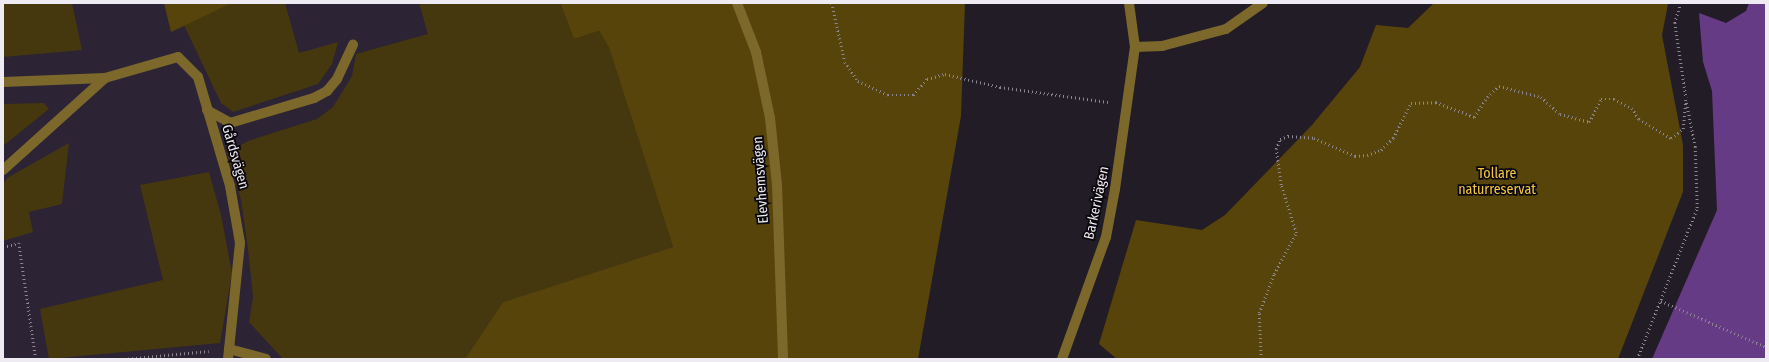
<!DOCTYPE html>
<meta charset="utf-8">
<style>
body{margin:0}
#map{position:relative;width:1769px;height:362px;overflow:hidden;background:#221c27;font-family:"Fira Sans Condensed",sans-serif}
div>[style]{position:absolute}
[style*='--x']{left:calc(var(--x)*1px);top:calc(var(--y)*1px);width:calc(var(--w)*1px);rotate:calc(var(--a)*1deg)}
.built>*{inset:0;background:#2c2334}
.green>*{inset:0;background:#46380e}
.forest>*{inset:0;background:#56440a}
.water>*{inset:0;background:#663b85}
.path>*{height:2.5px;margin-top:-1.25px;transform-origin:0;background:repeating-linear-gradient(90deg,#8b8690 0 1px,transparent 0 4px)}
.lane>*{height:10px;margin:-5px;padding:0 5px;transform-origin:5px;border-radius:5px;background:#7d682b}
.street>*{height:10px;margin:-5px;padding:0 5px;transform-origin:5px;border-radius:5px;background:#7d682b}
span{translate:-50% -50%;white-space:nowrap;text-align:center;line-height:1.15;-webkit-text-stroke:3.5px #0a080c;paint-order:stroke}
.street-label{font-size:14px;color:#efebf3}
.park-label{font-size:14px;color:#f5c83f}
.frame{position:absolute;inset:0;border:4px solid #efebf3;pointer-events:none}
</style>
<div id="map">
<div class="built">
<i style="clip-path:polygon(3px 3px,560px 3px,574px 39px,609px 48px,673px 247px,467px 359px,3px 359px)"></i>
</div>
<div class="green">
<i style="clip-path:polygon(3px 3px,72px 3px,82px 50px,3px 57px)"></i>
<i style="clip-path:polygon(232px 3px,285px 3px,299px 53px,338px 42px,332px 64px,318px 84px,233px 112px,221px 103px,184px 25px)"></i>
<i style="clip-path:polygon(419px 3px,560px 3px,574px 39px,599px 31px,609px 48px,673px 247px,503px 302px,465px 359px,283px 359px,249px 322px,253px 297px,248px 249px,241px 200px,227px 153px,248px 141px,317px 119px,333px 107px,352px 76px,356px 54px,428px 34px)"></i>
<i style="clip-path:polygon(44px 103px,49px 109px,3px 146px,3px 104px)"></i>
<i style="clip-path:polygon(69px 143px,62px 204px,29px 212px,33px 232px,3px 241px,3px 184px,7px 178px)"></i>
<i style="clip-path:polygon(209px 172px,221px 215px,232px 273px,220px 343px,49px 359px,40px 309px,163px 280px,140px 185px)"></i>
</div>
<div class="forest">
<i style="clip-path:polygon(164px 3px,232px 3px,171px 32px)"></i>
<i style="clip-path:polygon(560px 3px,965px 3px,961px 116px,918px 359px,465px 359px,503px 302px,673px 247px,609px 48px,599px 31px,574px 39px)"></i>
<i style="clip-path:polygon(1434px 3px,1668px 4px,1662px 35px,1683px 145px,1683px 192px,1618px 359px,1117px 359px,1099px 344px,1136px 220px,1202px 230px,1225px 215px,1312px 125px,1360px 67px,1376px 25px,1408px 28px)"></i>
</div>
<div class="water">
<i style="clip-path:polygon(1749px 3px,1766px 3px,1766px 359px,1652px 359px,1717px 210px,1712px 91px,1703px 62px,1699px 13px,1726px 23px,1746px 11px)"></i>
</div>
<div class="path">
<i style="--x:832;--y:3;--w:60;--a:77.6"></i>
<i style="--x:845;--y:62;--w:23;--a:56"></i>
<i style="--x:858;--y:81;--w:33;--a:25"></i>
<i style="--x:888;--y:95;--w:25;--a:0"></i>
<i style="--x:913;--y:95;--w:21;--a:-49"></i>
<i style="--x:927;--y:79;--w:19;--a:-16"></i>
<i style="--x:945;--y:74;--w:57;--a:13.3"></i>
<i style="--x:1000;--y:87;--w:109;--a:7.9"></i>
<i style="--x:1681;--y:3;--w:21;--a:107"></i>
<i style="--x:1675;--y:23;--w:75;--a:81.5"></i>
<i style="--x:3;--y:247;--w:16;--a:-14"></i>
<i style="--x:19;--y:243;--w:117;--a:81.7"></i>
<i style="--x:1661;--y:301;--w:115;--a:23.7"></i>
<i style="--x:124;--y:359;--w:85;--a:-5.4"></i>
<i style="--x:1261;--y:359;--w:46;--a:-92.5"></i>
<i style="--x:1259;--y:313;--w:42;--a:-69"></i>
<i style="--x:1274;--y:274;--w:47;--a:-61.8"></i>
<i style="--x:1296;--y:233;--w:50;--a:-107.4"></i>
<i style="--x:1281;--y:185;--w:36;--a:-98"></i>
<i style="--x:1276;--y:149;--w:11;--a:-68"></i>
<i style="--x:1280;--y:139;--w:9;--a:-21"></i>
<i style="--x:1288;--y:136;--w:26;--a:4"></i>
<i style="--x:1314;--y:138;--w:45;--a:23.7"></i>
<i style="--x:1355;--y:156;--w:12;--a:-5"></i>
<i style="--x:1367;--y:155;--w:15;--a:-20"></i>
<i style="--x:1381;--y:150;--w:17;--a:-45"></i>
<i style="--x:1393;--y:138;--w:39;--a:-63"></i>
<i style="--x:1411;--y:103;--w:25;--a:-2"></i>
<i style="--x:1436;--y:102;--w:41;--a:21.5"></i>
<i style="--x:1474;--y:117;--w:24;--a:-57"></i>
<i style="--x:1487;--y:97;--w:16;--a:-43"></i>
<i style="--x:1499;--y:86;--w:43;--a:14.7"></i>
<i style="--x:1541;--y:97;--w:25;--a:42"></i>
<i style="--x:1560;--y:114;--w:30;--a:15"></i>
<i style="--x:1589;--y:122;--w:26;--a:-62"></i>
<i style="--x:1601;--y:99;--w:13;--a:0"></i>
<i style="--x:1614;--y:99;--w:20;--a:27"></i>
<i style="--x:1632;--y:108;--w:13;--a:58"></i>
<i style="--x:1639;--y:119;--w:37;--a:31"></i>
<i style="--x:1671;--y:138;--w:15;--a:-37"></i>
<i style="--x:1683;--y:129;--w:32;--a:-85"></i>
<i style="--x:1637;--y:359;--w:162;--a:-68.3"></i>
<i style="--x:1697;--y:208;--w:61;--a:-91.9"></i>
<i style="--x:1695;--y:147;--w:46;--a:-101.3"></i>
</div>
<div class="lane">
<i style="--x:737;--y:3;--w:53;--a:68.8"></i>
<i style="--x:756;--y:52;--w:67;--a:78"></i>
<i style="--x:770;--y:118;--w:67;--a:84"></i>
<i style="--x:777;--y:185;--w:174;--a:88"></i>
<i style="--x:105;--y:78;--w:76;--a:-16"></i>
<i style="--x:178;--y:57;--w:28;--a:45"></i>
<i style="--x:198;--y:77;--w:114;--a:73.6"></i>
<i style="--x:230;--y:186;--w:58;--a:80"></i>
<i style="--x:240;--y:243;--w:117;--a:95.9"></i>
<i style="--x:207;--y:110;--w:26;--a:29"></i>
<i style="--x:230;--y:123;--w:88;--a:-16.6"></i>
<i style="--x:314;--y:98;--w:15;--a:-28"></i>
<i style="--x:327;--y:91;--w:16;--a:-50"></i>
<i style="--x:337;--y:79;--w:38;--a:-65"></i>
<i style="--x:229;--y:349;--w:38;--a:15"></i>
</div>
<div class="street">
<i style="--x:1135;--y:47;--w:27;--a:-2"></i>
<i style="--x:1162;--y:46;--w:66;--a:-14.9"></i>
<i style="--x:1226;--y:29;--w:45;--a:-35.1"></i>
<i style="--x:3;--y:82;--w:102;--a:-2.2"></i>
<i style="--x:3;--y:170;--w:137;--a:-42"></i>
<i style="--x:1062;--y:359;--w:130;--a:-70.2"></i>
<i style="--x:1106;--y:237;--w:49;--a:-79.4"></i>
<i style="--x:1115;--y:189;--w:143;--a:-82"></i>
<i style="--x:1135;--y:47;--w:44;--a:-97.8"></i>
</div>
<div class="street-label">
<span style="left:235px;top:157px;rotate:74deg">Gårdsvägen</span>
<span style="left:761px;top:180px;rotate:-94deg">Elevhemsvägen</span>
<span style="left:1097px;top:203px;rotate:-78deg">Barkerivägen</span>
</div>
<div class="park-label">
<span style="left:1497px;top:182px">Tollare<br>naturreservat</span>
</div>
<div class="frame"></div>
</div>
